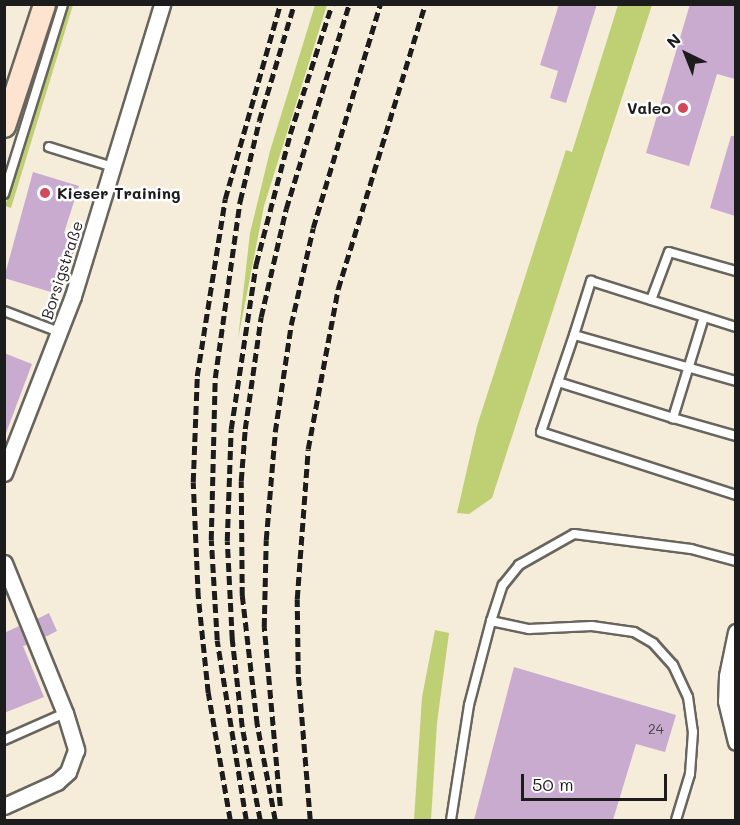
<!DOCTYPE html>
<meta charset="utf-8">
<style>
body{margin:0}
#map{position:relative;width:740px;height:825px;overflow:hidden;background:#f5ecd9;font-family:Mali,sans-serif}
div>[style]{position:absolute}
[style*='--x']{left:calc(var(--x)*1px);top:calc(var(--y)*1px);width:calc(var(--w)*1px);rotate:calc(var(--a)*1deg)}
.green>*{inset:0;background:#bed073}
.building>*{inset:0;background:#caabd0}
.roads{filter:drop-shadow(2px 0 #68655e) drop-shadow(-2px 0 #68655e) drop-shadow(0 2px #68655e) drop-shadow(0 -2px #68655e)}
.lane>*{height:8px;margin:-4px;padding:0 4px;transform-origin:4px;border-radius:4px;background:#fff}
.street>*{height:15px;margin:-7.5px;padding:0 7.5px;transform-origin:7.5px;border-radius:7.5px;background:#fff}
.secondary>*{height:21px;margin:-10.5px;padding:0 10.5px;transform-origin:10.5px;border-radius:10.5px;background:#fde4d1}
.rail>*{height:4.5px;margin-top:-2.25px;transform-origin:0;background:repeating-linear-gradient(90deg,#1c1c1c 0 9px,transparent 0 13.5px)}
.dots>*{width:16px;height:16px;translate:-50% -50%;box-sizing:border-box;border:3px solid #fff;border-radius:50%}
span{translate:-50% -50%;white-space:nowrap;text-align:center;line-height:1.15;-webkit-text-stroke:5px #fff;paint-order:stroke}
.number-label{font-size:14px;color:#484049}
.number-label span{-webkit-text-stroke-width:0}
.poi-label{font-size:16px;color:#1c1c1c;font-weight:700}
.right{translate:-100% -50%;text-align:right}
.left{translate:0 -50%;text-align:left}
.street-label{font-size:16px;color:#1c1c1c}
.frame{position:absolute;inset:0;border:6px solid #1c1c1c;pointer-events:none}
.north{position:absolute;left:656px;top:24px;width:60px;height:60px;-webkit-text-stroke:4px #fff;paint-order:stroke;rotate:317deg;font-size:16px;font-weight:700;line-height:24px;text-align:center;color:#1c1c1c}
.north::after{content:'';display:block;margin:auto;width:21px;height:27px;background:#1c1c1c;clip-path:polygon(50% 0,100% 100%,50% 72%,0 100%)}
.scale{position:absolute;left:521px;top:774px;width:146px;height:27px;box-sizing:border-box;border:3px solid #1c1c1c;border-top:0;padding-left:8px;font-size:18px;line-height:21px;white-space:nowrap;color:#1c1c1c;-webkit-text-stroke:4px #fff;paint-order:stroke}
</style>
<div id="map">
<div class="green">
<i style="clip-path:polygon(67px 5px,73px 5px,11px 208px,5px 206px)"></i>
<i style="clip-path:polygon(315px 5px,327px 5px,264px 206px,238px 339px,250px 233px,270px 151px)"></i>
<i style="clip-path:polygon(618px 5px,652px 5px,492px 498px,469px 514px,457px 513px,477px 426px,566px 150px,572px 152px)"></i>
<i style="clip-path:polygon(435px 630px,449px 633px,437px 723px,431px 820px,414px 820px,422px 697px)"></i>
</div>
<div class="building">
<i style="clip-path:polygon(559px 4px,597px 4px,566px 103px,550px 98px,558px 71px,540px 65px)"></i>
<i style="clip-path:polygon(690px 4px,735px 4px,735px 79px,717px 74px,689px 166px,646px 153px)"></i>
<i style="clip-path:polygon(731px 136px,735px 136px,735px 216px,710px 208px)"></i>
<i style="clip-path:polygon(33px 172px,79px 186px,64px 233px,78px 237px,61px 295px,4px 278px)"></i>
<i style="clip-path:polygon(4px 353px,32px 364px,6px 433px,4px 432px)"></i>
<i style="clip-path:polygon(49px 613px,57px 631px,45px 637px,37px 619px)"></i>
<i style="clip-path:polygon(19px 626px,27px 645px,23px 646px,44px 697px,4px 713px,4px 633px)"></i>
<i style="clip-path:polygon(514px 667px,676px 715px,665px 752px,636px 744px,613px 820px,474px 820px)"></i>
</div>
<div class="roads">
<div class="lane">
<i style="--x:49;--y:147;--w:67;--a:17.4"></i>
<i style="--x:4;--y:194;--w:199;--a:-72.7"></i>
<i style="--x:651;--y:300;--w:51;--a:-69.4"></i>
<i style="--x:669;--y:252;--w:70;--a:15.8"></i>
<i style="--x:4;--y:311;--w:59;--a:20.9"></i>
<i style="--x:704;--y:317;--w:106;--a:107.1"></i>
<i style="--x:673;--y:418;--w:66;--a:15.9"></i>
<i style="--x:574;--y:335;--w:57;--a:-72.5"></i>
<i style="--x:591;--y:281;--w:152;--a:17.6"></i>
<i style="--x:736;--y:381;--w:168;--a:-164.1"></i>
<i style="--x:574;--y:335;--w:102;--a:108.8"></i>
<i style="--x:541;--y:432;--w:205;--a:17.9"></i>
<i style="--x:558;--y:382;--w:121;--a:17.4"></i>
<i style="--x:491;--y:621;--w:38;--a:-72"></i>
<i style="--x:503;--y:585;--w:26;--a:-51"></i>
<i style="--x:519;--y:565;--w:63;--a:-29.4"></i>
<i style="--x:574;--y:534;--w:118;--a:7.3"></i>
<i style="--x:691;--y:549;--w:47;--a:14.9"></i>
<i style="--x:4;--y:740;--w:67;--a:-23.9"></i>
<i style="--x:451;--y:820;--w:116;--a:-81.1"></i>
<i style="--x:469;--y:705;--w:87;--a:-75.3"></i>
<i style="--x:491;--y:621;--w:39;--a:12"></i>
<i style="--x:529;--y:629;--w:63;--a:-2.7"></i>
<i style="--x:592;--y:626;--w:42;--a:8.1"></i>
<i style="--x:634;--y:632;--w:22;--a:30"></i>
<i style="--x:653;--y:643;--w:30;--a:48"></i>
<i style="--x:673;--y:665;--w:35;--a:65"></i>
<i style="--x:688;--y:697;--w:35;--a:82"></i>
<i style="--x:693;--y:732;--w:42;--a:94.1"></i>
<i style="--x:690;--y:774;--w:48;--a:106.9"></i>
</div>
<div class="street">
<i style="--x:4;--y:473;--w:190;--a:-68.7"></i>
<i style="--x:73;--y:296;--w:305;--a:-73"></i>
<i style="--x:4;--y:563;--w:162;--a:67.9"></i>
<i style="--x:65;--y:713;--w:39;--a:73"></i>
<i style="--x:76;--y:750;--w:23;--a:110"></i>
<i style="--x:68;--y:772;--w:15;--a:138"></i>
<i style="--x:57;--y:782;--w:58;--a:155.6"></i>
<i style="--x:736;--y:632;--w:45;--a:101.6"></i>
<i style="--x:727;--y:676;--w:25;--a:92"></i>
<i style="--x:726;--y:701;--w:42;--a:76.3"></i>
</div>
<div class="secondary">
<i style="--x:4;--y:126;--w:128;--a:-71.8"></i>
</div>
</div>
<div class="rail">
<i style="--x:280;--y:806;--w:180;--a:-95.1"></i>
<i style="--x:264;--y:627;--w:87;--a:-88.7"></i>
<i style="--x:266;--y:540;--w:108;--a:-85.2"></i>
<i style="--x:275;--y:432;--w:108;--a:-81.5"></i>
<i style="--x:291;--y:325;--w:99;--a:-77.2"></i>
<i style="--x:313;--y:228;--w:234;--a:-73.3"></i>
<i style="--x:230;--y:820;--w:129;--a:-99.8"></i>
<i style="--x:208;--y:693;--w:97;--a:-95.9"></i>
<i style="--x:198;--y:597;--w:115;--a:-92.5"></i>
<i style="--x:193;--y:482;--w:106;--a:-87.8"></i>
<i style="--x:197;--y:376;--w:179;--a:-81"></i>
<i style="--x:225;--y:199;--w:203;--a:-74.2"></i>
<i style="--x:246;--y:820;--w:182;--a:-99.2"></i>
<i style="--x:217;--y:640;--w:100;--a:-93.4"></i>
<i style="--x:211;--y:540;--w:162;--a:-88.6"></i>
<i style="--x:215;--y:378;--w:179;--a:-82"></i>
<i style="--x:240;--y:201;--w:82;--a:-76.6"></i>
<i style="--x:259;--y:121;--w:122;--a:-73.3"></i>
<i style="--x:260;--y:820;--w:95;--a:-101"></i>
<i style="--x:242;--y:727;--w:89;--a:-96.5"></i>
<i style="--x:232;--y:639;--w:98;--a:-92.9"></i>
<i style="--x:227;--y:541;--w:112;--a:-88"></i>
<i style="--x:231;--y:429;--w:167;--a:-81.4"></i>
<i style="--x:256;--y:264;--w:134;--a:-75.3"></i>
<i style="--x:290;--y:134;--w:137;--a:-72.1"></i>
<i style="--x:275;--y:820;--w:97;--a:-100.7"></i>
<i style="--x:257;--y:725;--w:130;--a:-96.6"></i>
<i style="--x:242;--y:596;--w:115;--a:-90.5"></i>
<i style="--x:241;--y:481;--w:52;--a:-85.6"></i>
<i style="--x:245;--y:429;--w:113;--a:-81.9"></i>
<i style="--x:261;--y:317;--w:111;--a:-77"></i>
<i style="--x:286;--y:209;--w:214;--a:-72.9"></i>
<i style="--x:310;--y:820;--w:146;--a:-94.7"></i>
<i style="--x:298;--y:674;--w:75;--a:-90.8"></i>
<i style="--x:297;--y:599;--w:150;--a:-85.8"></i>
<i style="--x:308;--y:449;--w:163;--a:-79.4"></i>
<i style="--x:338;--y:289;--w:298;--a:-73"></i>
</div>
<div class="dots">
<i style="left:683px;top:108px;background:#d1495b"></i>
<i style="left:45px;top:193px;background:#d1495b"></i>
</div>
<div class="number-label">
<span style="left:656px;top:729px">24</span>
</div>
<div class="poi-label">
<span class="right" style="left:671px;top:108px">Valeo</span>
<span class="left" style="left:57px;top:193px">Kieser Training</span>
</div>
<div class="street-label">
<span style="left:62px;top:270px;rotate:-72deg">Borsigstraße</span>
</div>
<div class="frame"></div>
<div class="north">N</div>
<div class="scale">50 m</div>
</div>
